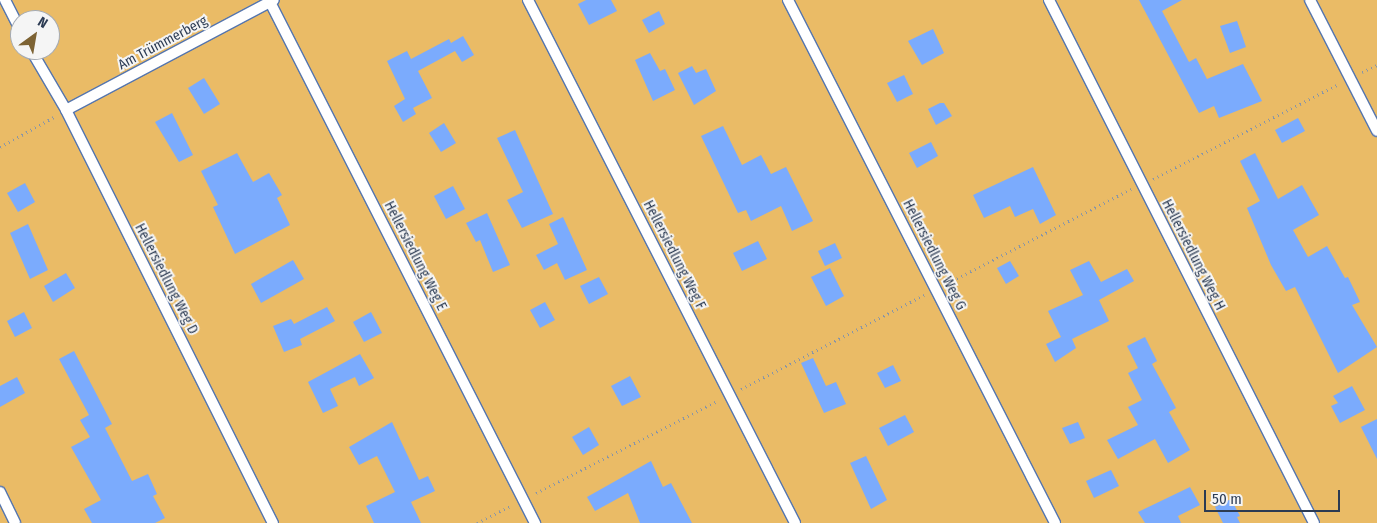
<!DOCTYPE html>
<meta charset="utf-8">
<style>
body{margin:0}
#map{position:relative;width:1377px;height:523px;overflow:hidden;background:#e1e9f5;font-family:"Fira Sans Condensed",sans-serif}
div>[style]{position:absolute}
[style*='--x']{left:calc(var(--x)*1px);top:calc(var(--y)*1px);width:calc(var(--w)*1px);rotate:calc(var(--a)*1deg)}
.green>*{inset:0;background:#eabb66}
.building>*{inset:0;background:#7babfd}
.path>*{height:3px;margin-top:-1.5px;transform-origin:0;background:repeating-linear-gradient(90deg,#8995a6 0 1px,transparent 0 5px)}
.roads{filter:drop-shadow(1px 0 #5676ae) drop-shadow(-1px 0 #5676ae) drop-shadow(0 1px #5676ae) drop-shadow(0 -1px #5676ae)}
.lane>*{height:10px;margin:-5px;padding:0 5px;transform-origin:5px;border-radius:5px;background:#fff}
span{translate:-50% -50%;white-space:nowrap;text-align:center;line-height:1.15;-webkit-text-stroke:4px #f5f5f5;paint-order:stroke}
.street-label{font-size:14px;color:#2c3b53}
.north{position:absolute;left:10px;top:10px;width:50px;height:50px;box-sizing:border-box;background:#f5f5f5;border:1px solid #a5abb4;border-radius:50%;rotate:32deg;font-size:14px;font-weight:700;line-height:20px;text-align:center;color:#2c3b53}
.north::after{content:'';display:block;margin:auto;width:18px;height:22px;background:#7d6334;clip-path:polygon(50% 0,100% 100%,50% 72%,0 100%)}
.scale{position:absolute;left:1204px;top:490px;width:136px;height:22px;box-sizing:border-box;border:2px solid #2c3b53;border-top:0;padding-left:6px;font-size:15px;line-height:18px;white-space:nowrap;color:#2c3b53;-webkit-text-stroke:4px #f5f5f5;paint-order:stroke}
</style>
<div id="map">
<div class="green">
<i style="clip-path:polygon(evenodd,0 0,1377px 0,1377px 523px,0 523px,0 0,20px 20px,50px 20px,50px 50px,20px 50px,20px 20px)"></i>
</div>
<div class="building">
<i style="clip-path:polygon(586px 0,611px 0,617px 11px,589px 25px,578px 4px)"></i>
<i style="clip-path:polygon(1139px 0,1182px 0,1162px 11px,1189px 62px,1196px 58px,1207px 79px,1243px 64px,1262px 101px,1219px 118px,1214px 106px,1199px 113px)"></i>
<i style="clip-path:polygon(659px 11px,665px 24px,649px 33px,642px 20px)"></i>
<i style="clip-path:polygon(1237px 21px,1246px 47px,1230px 53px,1220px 26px)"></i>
<i style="clip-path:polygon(933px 29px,944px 53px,922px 65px,908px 41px)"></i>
<i style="clip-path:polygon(463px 36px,474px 55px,462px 62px,455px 51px,418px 71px,432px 98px,413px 108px,416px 114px,403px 122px,394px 106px,405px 99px,387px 61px,407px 51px,411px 59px,449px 39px,451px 43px)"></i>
<i style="clip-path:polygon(650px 53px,660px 71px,665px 69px,675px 90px,653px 101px,635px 60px)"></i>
<i style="clip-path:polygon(692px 66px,696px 73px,706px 69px,716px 91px,694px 105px,678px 73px)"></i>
<i style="clip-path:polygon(904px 75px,913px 94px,897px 102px,887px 83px)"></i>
<i style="clip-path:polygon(204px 78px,220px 104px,204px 114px,188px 88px)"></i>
<i style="clip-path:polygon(940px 103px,944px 103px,952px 116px,936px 125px,928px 109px)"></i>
<i style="clip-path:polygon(172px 113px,193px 155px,179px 162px,155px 122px)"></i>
<i style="clip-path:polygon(1298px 118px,1305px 131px,1282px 143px,1275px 130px)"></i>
<i style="clip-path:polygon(444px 123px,456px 143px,441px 152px,429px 133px)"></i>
<i style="clip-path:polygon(723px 126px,742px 165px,761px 155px,771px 174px,786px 167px,813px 221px,792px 231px,781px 206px,751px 221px,746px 210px,738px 213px,701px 136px)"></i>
<i style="clip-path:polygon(515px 130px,553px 214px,522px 228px,507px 200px,523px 192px,497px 138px)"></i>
<i style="clip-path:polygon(931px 142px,938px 156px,917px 168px,909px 153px)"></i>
<i style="clip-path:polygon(237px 153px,253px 182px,269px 173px,282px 195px,277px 198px,290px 225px,235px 254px,213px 207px,218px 205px,201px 171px)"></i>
<i style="clip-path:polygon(1255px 153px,1278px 199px,1302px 185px,1319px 215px,1293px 230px,1308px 257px,1327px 246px,1345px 278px,1348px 277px,1360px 302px,1352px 305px,1377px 347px,1338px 373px,1295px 287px,1286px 291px,1271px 265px,1247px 208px,1260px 201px,1240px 161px)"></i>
<i style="clip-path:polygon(1033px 167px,1056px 215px,1040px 224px,1033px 209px,1015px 217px,1010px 206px,984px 218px,973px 195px)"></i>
<i style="clip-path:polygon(25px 183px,35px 202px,18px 212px,7px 193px)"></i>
<i style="clip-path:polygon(453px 186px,465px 209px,446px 219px,434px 196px)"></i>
<i style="clip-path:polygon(487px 213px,510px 265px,493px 272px,480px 240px,476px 242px,466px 223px)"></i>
<i style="clip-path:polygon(563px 217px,587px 270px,565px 280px,557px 263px,544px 270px,536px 255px,558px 244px,549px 224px)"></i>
<i style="clip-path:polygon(28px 224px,48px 270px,30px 279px,10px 233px)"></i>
<i style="clip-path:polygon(758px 241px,767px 259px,742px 271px,733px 253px)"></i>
<i style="clip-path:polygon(835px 243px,842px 258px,825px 266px,818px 251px)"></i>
<i style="clip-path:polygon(293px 260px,304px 279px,261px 303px,251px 284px)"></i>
<i style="clip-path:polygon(1010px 261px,1019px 276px,1006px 284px,997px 268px)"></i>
<i style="clip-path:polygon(1089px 261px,1101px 282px,1127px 269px,1134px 281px,1099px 300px,1109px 321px,1072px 339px,1076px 348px,1055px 362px,1046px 344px,1061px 337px,1048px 311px,1083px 295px,1070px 270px)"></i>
<i style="clip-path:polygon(830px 268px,844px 296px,826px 306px,811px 277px)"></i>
<i style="clip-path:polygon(66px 273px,75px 288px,53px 302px,44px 286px)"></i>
<i style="clip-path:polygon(599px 277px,608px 294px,589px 304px,580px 286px)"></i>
<i style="clip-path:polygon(545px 302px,555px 320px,540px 328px,530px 310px)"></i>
<i style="clip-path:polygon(327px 307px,335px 321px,300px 339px,302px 345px,284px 352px,273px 326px,291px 319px,294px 324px)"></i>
<i style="clip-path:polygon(24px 312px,32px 328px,15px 337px,7px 321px)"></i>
<i style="clip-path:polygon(371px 312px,382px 333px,364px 342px,353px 322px)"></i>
<i style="clip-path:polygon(1145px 337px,1157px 361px,1152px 364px,1176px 408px,1169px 412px,1190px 450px,1168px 463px,1155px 439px,1118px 459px,1107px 440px,1138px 425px,1128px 407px,1142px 400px,1128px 373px,1138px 368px,1127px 346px)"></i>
<i style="clip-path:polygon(74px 351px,112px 424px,105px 428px,132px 481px,148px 474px,157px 494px,153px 496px,165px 518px,155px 523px,92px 523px,84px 509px,101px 500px,71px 447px,90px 437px,80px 420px,89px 415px,59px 359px)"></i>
<i style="clip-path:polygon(360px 354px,374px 378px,359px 386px,355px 377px,330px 389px,338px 406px,323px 413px,308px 382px)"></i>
<i style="clip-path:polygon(813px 358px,826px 386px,836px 382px,846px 404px,824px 413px,801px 363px)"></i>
<i style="clip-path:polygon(893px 365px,901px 381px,885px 388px,877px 373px)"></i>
<i style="clip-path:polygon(630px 376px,641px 397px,622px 406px,611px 386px)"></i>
<i style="clip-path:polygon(17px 377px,25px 393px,0 407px,0 386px)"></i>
<i style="clip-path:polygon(1352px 386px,1365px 410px,1340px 423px,1331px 406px,1338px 403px,1333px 396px)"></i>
<i style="clip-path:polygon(905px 415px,914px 432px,888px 446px,879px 428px)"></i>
<i style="clip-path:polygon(1377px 419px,1377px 459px,1361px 427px)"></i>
<i style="clip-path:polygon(392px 422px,419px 480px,428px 476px,435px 491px,411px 502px,421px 523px,374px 523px,366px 506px,395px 492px,377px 456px,359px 465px,349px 447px)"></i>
<i style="clip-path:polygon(1078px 422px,1085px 438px,1070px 444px,1062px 428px)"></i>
<i style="clip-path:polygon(589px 427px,599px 445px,583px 455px,572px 437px)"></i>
<i style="clip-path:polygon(866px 456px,887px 500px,871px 509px,850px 463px)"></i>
<i style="clip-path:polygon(651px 461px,663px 487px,671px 483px,692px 523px,640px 523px,628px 493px,595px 511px,587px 497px)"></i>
<i style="clip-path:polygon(1111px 470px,1119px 486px,1094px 498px,1086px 481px)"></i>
<i style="clip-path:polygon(1190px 487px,1200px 505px,1178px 516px,1181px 523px,1145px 523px,1138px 512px)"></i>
<i style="clip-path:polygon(1231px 499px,1240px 516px,1237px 517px,1240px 523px,1223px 523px,1215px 507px)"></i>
</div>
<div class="path">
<i style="--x:1362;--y:72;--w:17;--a:-25"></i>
<i style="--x:0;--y:147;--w:62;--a:-29.1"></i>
<i style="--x:1153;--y:179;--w:209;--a:-27.1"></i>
<i style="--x:948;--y:283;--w:206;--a:-27.2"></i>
<i style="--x:741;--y:389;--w:206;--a:-27.2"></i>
<i style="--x:536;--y:493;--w:203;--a:-26.9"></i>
<i style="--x:477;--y:523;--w:39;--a:-27"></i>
</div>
<div class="roads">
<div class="lane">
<i style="--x:5;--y:0;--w:33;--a:63"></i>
<i style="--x:528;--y:0;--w:587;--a:62.95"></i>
<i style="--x:788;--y:0;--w:587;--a:62.95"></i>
<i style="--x:1049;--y:0;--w:586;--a:63.13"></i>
<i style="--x:1310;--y:0;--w:147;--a:62.9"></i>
<i style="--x:270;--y:2;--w:585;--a:63.04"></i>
<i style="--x:31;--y:50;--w:69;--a:59.7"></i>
<i style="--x:66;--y:110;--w:462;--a:63.4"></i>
<i style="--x:66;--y:110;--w:235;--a:-27.9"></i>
<i style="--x:0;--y:492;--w:34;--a:64"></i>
</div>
</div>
<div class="street-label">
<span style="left:163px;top:43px;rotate:-28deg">Am Trümmerberg</span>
<span style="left:674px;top:255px;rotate:63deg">Hellersiedlung Weg F</span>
<span style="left:934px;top:255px;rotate:63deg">Hellersiedlung Weg G</span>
<span style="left:1193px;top:255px;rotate:63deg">Hellersiedlung Weg H</span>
<span style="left:415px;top:256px;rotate:63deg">Hellersiedlung Weg E</span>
<span style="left:166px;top:279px;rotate:63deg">Hellersiedlung Weg D</span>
</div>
<div class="north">N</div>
<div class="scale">50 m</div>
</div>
